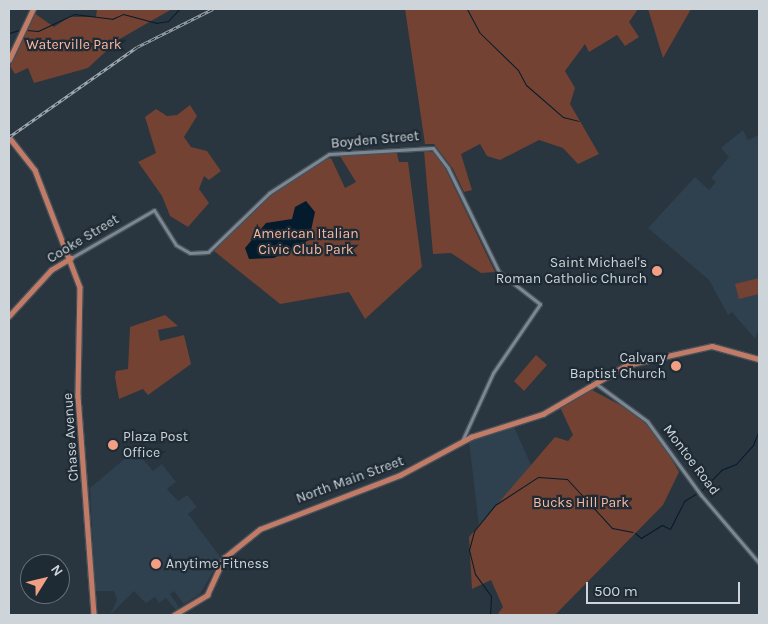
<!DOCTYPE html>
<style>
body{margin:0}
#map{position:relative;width:768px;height:624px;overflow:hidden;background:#29353f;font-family:Karla,sans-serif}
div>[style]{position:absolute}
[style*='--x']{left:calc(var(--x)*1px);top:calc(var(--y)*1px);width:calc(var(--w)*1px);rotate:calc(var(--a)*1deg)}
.built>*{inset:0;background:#2f404f}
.green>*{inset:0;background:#734232}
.water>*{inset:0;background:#041b2d}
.stream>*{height:1px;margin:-0.5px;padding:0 0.5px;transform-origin:0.5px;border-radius:0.5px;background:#041b2d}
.roads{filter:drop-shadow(1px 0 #465058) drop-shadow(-1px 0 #465058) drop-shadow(0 1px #465058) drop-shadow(0 -1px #465058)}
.minor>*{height:3px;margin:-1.5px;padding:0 1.5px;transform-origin:1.5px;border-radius:1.5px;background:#7b8894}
.major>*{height:4.5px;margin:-2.25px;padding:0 2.25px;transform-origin:2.25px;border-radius:2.25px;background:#c27b66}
.rail>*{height:3px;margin-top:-1.5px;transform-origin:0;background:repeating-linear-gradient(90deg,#1f2b34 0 4px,#9da5ac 0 8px);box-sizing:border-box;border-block:1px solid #9da5ac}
.dots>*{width:14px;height:14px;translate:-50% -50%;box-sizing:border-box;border:2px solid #1f2b34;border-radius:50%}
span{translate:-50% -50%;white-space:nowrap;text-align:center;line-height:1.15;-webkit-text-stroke:4.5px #1f2b34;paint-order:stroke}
.park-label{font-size:14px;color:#fbb7a0}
.street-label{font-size:14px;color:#cdd4da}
.poi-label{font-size:14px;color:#cdd4da}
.right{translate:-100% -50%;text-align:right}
.left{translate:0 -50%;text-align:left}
.frame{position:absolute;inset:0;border:10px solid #cdd4da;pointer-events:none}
.north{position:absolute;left:20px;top:554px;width:50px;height:50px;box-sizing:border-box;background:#1f2b34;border:1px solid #656f76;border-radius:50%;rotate:54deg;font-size:14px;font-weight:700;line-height:20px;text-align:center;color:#cdd4da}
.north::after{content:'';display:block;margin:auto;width:18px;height:22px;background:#f39f84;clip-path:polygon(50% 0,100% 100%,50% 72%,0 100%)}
.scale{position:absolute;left:586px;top:582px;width:154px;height:22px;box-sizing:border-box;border:2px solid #cdd4da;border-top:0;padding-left:6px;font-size:15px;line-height:18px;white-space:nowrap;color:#cdd4da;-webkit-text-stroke:4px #1f2b34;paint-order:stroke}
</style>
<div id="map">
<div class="built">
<i style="clip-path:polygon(743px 130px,748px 140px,759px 135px,759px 329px,755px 339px,732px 312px,728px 315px,709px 280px,648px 228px,695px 177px,709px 190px,716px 182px,711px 178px,729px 157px,721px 148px)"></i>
<i style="clip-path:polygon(514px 427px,532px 467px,479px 527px,469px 441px)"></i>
<i style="clip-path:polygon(135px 450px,153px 471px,162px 464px,176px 482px,167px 489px,178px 501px,187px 495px,197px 507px,188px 514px,221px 558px,200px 594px,184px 604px,174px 591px,170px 594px,179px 607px,176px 610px,166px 598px,159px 603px,155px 597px,146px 603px,134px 591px,110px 615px,117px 600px,114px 591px,95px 591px,90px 488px)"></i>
</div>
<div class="green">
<i style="clip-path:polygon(97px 9px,172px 9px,118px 40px,88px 68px,34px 83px,28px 68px,15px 74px,10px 66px,34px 13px,54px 27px,69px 17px,96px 17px)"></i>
<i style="clip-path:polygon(405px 9px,638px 9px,629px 22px,639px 37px,625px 46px,617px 35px,589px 52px,585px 44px,565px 71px,575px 88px,570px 104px,599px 154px,578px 164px,563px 148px,539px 140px,500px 160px,487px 156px,480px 144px,461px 154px,472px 190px,464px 192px,453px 169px,434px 144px,425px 144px)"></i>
<i style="clip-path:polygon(648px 9px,691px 9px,663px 58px)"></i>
<i style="clip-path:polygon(190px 105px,197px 116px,184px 137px,191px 147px,207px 151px,221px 171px,209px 180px,204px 176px,199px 189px,209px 203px,188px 227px,170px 216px,162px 196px,138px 162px,156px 153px,145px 117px,156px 109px,167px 116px,177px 115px)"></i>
<i style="clip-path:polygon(396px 150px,399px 162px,408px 162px,422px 267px,365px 319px,349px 292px,280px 304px,214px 251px,262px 202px,310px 165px,331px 158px,345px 188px,356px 182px,340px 156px)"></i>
<i style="clip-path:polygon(424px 151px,433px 152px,445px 168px,495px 272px,481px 273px,451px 253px,433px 254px)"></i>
<i style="clip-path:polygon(759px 278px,759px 294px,739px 299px,735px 284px)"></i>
<i style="clip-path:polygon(165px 315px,178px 326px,158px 330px,160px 341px,184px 335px,191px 364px,148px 395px,143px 389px,119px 399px,115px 377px,116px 371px,128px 369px,130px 327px)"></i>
<i style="clip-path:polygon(536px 355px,547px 365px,524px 391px,514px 381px)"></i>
<i style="clip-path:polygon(590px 389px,635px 413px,656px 432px,679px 472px,663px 505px,555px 615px,497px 615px,503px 607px,491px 580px,472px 589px,469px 537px,555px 437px,568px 441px,573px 435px,560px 407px)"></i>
</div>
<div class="water">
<i style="clip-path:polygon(306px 201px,315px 212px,309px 240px,274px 258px,249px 259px,245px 248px,266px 223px,292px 219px,295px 207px)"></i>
</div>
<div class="stream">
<i style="--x:467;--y:9;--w:26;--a:62"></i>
<i style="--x:479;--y:32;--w:54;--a:44.3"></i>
<i style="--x:518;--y:70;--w:17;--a:62"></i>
<i style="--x:526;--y:85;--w:49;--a:40.9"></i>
<i style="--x:563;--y:117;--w:16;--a:14"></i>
<i style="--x:26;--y:30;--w:12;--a:5"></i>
<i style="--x:38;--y:31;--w:40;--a:-25"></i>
<i style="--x:74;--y:14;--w:38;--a:7"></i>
<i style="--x:112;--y:19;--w:12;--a:-24"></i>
<i style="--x:123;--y:14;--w:34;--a:15"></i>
<i style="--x:156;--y:23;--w:12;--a:-9"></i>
<i style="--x:168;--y:21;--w:16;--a:-47"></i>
<i style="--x:9;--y:33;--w:14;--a:-17"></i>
<i style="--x:702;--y:490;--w:28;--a:-46"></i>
<i style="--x:721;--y:470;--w:16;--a:-22"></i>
<i style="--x:736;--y:464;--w:25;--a:-48"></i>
<i style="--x:753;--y:445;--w:16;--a:-68"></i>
<i style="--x:635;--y:533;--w:8;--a:40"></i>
<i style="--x:641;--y:538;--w:25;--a:-32"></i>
<i style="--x:662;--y:525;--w:9;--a:27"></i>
<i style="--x:670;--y:529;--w:31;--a:-63"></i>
<i style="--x:684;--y:501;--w:15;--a:-32"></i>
<i style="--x:490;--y:615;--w:19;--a:-87"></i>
<i style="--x:491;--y:596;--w:27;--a:-126"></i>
<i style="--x:475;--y:574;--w:25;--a:-104"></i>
<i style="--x:469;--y:550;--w:20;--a:-75"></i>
<i style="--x:474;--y:531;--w:33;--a:-51"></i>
<i style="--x:495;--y:505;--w:51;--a:-33.1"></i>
<i style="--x:538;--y:477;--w:29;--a:4"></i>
<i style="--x:567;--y:479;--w:67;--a:47.4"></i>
<i style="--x:612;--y:528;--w:21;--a:11"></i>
</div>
<div class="roads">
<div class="minor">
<i style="--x:71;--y:258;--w:96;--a:-30"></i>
<i style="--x:154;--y:210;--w:41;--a:57.8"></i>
<i style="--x:176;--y:245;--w:16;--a:30"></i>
<i style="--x:190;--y:253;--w:18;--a:-3"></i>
<i style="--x:208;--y:252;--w:85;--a:-44"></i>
<i style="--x:269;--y:193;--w:72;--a:-33"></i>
<i style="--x:329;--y:154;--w:104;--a:-3.3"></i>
<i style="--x:433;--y:148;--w:25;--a:53"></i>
<i style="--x:448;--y:168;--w:116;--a:63.9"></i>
<i style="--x:499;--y:272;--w:52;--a:38"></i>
<i style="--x:540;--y:304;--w:83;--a:124.3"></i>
<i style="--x:493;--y:373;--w:75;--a:114.5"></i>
<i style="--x:595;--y:383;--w:64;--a:36.2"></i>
<i style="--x:647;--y:421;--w:92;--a:53.9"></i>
<i style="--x:701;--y:495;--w:89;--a:49.5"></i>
</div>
<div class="major">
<i style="--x:9;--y:60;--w:56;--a:-64.8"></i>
<i style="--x:9;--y:137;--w:42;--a:51.8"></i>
<i style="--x:35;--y:170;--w:125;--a:69"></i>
<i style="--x:80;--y:287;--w:109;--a:91.1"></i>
<i style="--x:78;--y:396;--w:220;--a:85.8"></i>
<i style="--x:9;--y:316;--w:62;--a:-47.6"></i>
<i style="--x:51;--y:270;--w:23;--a:-31"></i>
<i style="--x:174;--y:615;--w:39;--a:-31"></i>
<i style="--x:207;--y:595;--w:41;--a:-65.3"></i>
<i style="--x:224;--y:558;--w:46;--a:-38.9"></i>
<i style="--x:260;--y:529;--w:150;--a:-21.1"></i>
<i style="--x:400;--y:475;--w:81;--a:-28.2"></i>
<i style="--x:471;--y:437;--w:76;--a:-17.7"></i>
<i style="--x:543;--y:414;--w:97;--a:-30.3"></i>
<i style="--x:627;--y:365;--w:87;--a:-12.6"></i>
<i style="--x:712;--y:346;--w:49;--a:15.5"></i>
</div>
</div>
<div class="rail">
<i style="--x:9;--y:137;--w:156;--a:-35.1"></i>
<i style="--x:137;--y:47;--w:85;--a:-26.6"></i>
</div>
<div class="dots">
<i style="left:657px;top:271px;background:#f39f84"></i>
<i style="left:676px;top:366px;background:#f39f84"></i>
<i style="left:113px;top:445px;background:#f39f84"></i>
<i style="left:156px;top:564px;background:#f39f84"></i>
</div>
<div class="park-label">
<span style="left:74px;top:45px">Waterville Park</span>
<span style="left:306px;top:242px">American Italian<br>Civic Club Park</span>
<span style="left:581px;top:503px">Bucks Hill Park</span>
</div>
<div class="street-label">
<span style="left:375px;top:140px;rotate:-5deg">Boyden Street</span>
<span style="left:83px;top:239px;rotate:-31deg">Cooke Street</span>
<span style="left:71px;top:437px;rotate:-94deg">Chase Avenue</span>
<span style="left:691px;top:460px;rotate:53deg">Montoe Road</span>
<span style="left:350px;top:480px;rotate:-20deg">North Main Street</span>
</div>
<div class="poi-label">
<span class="right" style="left:647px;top:271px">Saint Michael's<br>Roman Catholic Church</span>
<span class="right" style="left:666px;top:366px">Calvary<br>Baptist Church</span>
<span class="left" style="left:123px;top:445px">Plaza Post<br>Office</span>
<span class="left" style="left:166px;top:564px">Anytime Fitness</span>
</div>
<div class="frame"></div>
<div class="north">N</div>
<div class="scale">500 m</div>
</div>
